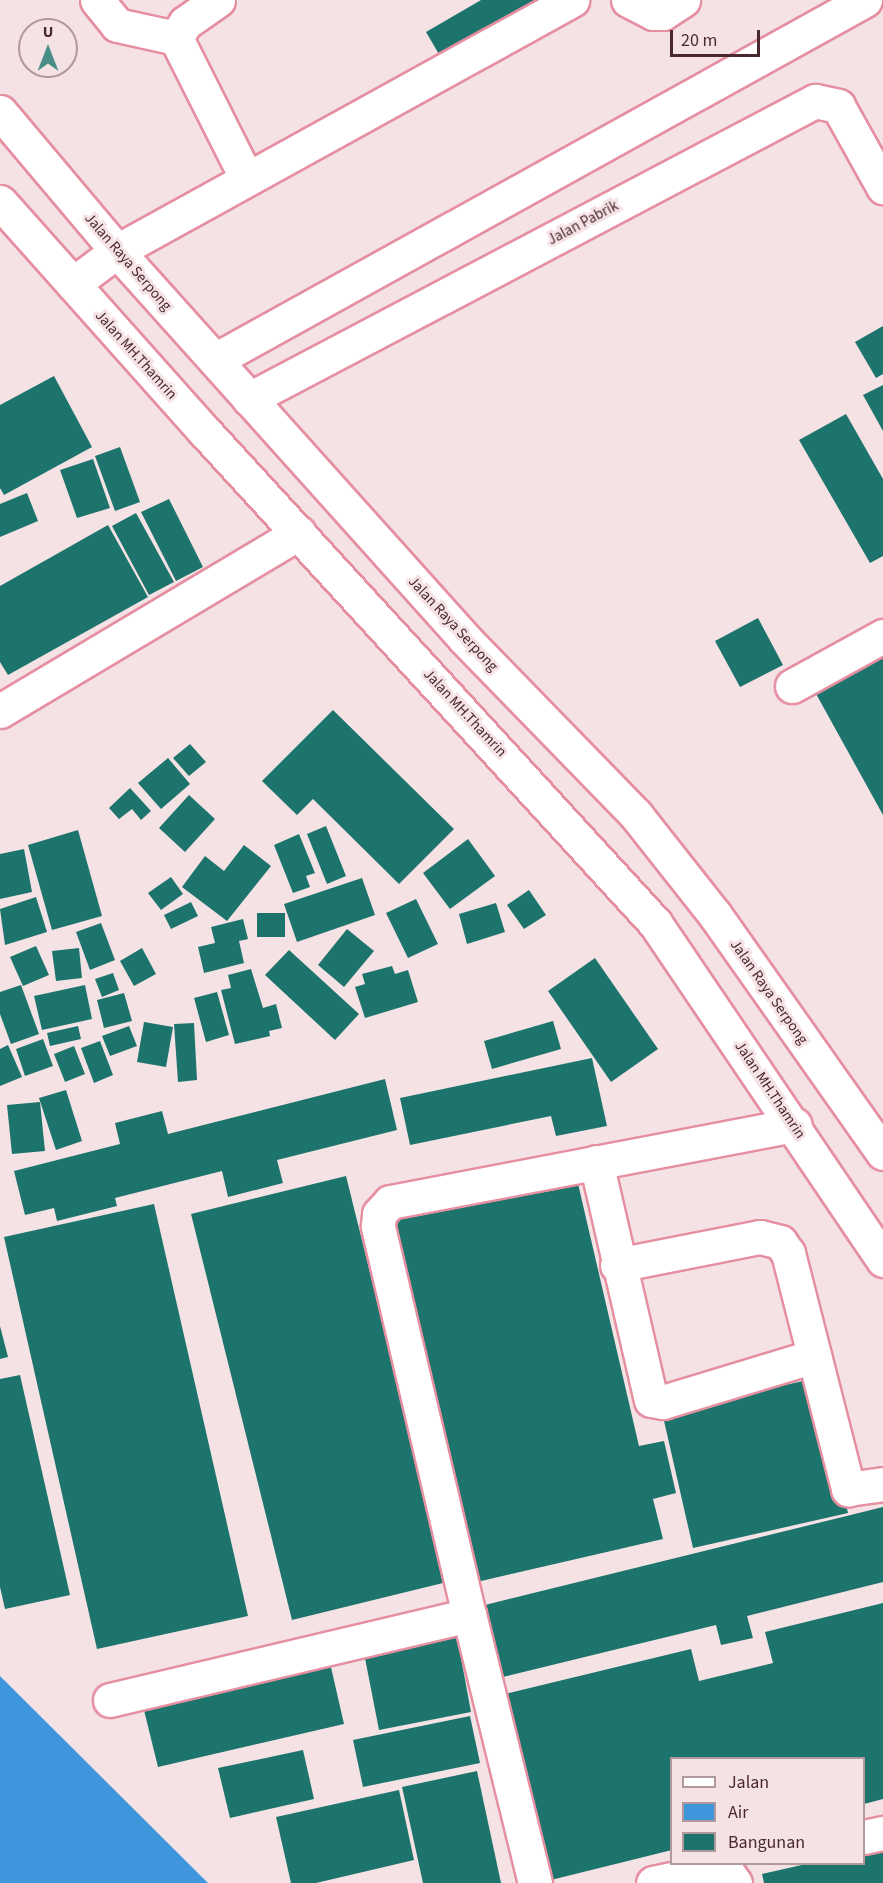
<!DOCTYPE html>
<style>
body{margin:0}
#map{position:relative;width:883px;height:1883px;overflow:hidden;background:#f5e2e5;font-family:"Source Sans 3",sans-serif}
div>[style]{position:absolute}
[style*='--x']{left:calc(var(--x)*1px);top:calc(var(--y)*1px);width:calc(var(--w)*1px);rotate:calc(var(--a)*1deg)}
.water>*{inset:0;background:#4096dc}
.building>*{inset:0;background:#1d746c}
.roads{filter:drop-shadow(2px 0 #e58fa1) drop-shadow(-2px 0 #e58fa1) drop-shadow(0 2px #e58fa1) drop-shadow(0 -2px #e58fa1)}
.minor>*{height:33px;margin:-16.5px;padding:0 16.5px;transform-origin:16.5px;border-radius:16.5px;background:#fff}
.major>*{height:33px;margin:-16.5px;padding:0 16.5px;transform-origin:16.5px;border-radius:16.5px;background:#fff}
span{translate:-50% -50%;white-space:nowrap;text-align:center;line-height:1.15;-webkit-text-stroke:6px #f5e2e5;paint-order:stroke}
.street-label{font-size:15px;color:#4a282f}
.legend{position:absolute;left:670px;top:1757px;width:195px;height:108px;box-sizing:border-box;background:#f5e2e5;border:2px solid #b1989c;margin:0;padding:8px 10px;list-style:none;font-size:18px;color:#4a282f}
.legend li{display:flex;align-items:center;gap:12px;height:30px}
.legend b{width:30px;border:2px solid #b1989c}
.north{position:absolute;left:18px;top:18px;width:60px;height:60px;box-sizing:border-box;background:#f5e2e5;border:2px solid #b1989c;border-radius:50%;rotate:0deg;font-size:16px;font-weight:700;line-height:24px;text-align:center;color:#4a282f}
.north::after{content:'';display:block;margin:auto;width:21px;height:27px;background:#488e87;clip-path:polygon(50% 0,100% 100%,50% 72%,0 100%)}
.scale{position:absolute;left:670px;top:30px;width:90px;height:27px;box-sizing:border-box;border:3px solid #4a282f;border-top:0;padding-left:8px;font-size:18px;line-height:21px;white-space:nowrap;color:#4a282f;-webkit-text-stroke:4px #f5e2e5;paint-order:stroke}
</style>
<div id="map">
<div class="water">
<i style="clip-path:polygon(0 1676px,208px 1883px,0 1883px)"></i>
</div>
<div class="building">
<i style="clip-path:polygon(481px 0,536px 0,440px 56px,426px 32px)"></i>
<i style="clip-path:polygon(883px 326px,883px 374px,876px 378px,855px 342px)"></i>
<i style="clip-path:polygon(54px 376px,92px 447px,4px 495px,0 488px,0 405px)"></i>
<i style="clip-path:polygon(883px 385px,883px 431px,863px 395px)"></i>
<i style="clip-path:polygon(846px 414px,883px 479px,883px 556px,870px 563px,799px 440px)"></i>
<i style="clip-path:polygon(120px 447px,140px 502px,115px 511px,95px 456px)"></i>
<i style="clip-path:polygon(93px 459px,110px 508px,77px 518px,60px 470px)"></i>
<i style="clip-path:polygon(27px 493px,38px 521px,0 537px,0 504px)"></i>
<i style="clip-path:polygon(169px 499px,203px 567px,176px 581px,141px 512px)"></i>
<i style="clip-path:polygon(136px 513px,174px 582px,149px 595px,112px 526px)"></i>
<i style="clip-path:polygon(108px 525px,148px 597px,8px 675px,0 662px,0 586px)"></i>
<i style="clip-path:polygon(758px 618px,783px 665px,740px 687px,715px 641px)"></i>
<i style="clip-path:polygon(883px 639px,883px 815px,815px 692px,844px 676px,837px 664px)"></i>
<i style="clip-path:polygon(333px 710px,454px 829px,399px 884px,313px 799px,297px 815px,262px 781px)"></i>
<i style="clip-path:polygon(190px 744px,206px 762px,189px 776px,173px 758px)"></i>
<i style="clip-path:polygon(168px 758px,190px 784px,161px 809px,138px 783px)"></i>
<i style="clip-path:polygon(130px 788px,151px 811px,141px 820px,132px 809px,119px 819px,109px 808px)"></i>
<i style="clip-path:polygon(189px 795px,215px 819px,185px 852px,159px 828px)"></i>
<i style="clip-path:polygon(326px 826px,346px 876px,327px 884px,307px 834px)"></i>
<i style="clip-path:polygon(78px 830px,102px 916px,52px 930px,28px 845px)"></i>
<i style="clip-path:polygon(299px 834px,315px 873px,306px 876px,310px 887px,293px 893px,274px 845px)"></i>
<i style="clip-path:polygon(468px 839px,495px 876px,450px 909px,423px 873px)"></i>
<i style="clip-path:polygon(244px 845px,271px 866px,227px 921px,182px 887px,205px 856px,224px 871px)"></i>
<i style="clip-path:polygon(24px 849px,32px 892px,0 899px,0 854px)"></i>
<i style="clip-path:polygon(171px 877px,183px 894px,161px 910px,148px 893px)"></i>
<i style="clip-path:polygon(362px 878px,375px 915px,297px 942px,284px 904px)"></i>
<i style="clip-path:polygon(529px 890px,546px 915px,524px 929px,507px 905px)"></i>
<i style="clip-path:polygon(36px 897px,47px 932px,5px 945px,0 909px)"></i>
<i style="clip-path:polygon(416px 899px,438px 944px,408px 958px,386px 913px)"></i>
<i style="clip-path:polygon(191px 902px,198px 916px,171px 929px,164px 915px)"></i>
<i style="clip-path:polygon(496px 903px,505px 932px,467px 944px,459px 914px)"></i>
<i style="clip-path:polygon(257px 913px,285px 913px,285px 937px,257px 937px)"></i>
<i style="clip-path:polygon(243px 919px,248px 939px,239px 941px,244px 963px,204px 973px,198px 947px,215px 943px,211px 927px)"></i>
<i style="clip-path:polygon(101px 923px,115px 960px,90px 970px,76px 932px)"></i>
<i style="clip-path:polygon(347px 929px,374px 951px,344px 987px,318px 965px)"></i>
<i style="clip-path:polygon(36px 946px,49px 975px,23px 986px,10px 957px)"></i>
<i style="clip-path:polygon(79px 948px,82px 978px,56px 981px,52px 951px)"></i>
<i style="clip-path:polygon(142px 948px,156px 974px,134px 986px,120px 961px)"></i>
<i style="clip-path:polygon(289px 950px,359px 1014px,335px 1040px,265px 975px)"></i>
<i style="clip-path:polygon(595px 958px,658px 1049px,611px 1082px,548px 991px)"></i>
<i style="clip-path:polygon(392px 966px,395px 974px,408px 970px,418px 1002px,365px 1018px,355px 987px,365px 984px,362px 974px)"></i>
<i style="clip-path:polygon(251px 969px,263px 1008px,276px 1004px,282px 1028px,269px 1031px,270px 1036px,235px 1044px,221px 990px,231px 988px,228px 975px)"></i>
<i style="clip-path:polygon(113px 973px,119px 990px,102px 997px,95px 979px)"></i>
<i style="clip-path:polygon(21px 985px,39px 1034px,11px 1044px,0 1014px,0 992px)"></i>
<i style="clip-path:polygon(85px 985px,92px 1019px,42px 1030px,34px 996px)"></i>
<i style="clip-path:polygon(217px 992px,229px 1035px,206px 1042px,194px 998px)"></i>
<i style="clip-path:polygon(124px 993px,132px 1021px,104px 1028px,97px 1000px)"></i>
<i style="clip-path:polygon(553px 1021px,561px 1049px,492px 1069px,484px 1041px)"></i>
<i style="clip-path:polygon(144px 1022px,173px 1027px,166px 1067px,137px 1062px)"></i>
<i style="clip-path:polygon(194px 1023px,197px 1080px,178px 1082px,174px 1024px)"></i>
<i style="clip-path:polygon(78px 1026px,81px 1039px,50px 1046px,47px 1033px)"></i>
<i style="clip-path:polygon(129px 1026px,137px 1046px,110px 1056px,102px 1036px)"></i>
<i style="clip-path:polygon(43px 1039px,53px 1066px,25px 1076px,16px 1049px)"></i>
<i style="clip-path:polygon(100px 1041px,113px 1075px,94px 1083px,81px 1048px)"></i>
<i style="clip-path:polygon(8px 1045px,22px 1077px,0 1086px,0 1049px)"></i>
<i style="clip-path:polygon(74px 1046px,85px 1074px,65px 1082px,54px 1054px)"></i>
<i style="clip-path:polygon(592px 1058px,607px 1126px,556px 1136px,551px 1116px,410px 1145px,400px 1098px)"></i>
<i style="clip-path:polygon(385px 1079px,397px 1130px,277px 1160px,283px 1183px,228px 1197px,222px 1171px,115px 1198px,117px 1206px,57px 1221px,54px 1208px,25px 1215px,14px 1171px,120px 1144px,115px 1123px,162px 1111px,168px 1134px)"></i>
<i style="clip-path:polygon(66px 1090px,82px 1141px,56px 1150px,39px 1098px)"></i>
<i style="clip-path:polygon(40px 1102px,45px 1151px,12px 1154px,7px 1105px)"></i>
<i style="clip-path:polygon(576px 1175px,639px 1446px,664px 1441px,676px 1493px,653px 1499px,663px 1539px,477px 1582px,392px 1217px)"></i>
<i style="clip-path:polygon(346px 1176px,447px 1582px,292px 1620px,191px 1214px)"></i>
<i style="clip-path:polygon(154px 1204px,248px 1616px,97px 1649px,4px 1237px)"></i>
<i style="clip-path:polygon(0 1326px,8px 1357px,0 1359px)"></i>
<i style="clip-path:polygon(20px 1375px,70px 1595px,5px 1609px,0 1587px,0 1379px)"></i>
<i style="clip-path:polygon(817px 1378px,848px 1513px,693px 1548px,662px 1412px)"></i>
<i style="clip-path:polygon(883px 1507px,883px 1582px,747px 1616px,753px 1638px,721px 1645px,716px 1625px,499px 1678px,481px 1606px)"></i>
<i style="clip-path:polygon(883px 1603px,883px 1799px,864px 1804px,864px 1758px,672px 1758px,672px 1850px,551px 1880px,505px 1694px,691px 1649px,699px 1681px,773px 1663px,765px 1632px)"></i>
<i style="clip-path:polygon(457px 1636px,471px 1712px,379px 1730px,364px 1653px)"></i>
<i style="clip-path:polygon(330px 1663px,344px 1724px,158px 1767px,143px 1706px)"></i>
<i style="clip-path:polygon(470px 1716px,480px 1763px,363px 1787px,353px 1740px)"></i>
<i style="clip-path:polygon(303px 1750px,314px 1799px,230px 1818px,218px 1768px)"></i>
<i style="clip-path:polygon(477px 1771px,501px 1883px,423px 1883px,402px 1787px)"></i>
<i style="clip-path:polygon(399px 1790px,414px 1860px,316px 1883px,291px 1883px,276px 1817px)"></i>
<i style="clip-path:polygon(883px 1846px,883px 1883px,764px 1883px,762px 1874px,806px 1864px,864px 1864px,864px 1850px)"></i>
</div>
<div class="roads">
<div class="minor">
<i style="--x:97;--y:0;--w:32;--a:51"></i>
<i style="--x:117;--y:25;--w:60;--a:12.4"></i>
<i style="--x:218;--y:0;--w:40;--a:145.1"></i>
<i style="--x:185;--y:23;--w:17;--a:121"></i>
<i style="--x:176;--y:38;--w:156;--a:63.3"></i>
<i style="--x:628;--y:0;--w:28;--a:27"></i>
<i style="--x:653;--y:13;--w:10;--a:0"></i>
<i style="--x:663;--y:13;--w:24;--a:-33"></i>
<i style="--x:117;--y:251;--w:520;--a:-28.88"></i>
<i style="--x:215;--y:360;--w:743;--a:-28.98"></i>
<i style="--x:249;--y:399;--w:640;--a:-27.77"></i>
<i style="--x:815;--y:101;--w:24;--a:12"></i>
<i style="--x:838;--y:106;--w:93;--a:60.9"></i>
<i style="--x:792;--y:686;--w:104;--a:-28.8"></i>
<i style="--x:0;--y:711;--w:348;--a:-30.8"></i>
<i style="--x:596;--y:1162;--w:244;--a:77"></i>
<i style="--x:651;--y:1400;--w:12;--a:9"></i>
<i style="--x:663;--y:1402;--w:158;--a:-16.9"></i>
<i style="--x:617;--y:1265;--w:146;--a:-11.1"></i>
<i style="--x:760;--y:1237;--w:21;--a:14"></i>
<i style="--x:780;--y:1242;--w:14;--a:54"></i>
<i style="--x:788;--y:1253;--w:244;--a:75.7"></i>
<i style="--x:848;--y:1489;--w:35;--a:-8"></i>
<i style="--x:110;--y:1700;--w:369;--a:-13.3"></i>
<i style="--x:864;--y:1837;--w:19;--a:-12"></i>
<i style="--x:535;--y:1883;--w:276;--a:-103.8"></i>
<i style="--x:469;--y:1615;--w:400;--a:-103.2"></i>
<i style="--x:378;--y:1226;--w:12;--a:-85"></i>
<i style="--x:379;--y:1214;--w:16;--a:-47"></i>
<i style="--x:390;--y:1202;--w:412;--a:-10.8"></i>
<i style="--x:653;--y:1883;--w:62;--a:-12"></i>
<i style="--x:714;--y:1870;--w:16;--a:18"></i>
<i style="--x:729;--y:1875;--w:10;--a:53"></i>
</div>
<div class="major">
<i style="--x:0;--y:112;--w:182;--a:49.9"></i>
<i style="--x:117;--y:251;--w:521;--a:48.11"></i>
<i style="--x:465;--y:639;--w:245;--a:45.8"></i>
<i style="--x:636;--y:815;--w:127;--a:51.7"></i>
<i style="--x:715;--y:915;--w:291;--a:54.8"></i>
<i style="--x:0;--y:202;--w:310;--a:48.3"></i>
<i style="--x:206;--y:433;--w:665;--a:47.5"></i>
<i style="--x:655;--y:923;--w:407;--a:55.9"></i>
<i style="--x:73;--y:284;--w:55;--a:-36.9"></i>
</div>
</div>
<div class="street-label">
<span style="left:583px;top:223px;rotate:-28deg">Jalan Pabrik</span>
<span style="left:128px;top:262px;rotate:49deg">Jalan Raya Serpong</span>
<span style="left:136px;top:355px;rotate:48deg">Jalan MH.Thamrin</span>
<span style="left:453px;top:624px;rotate:47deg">Jalan Raya Serpong</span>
<span style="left:465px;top:713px;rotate:47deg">Jalan MH.Thamrin</span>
<span style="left:769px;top:992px;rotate:55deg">Jalan Raya Serpong</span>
<span style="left:770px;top:1090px;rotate:56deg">Jalan MH.Thamrin</span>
</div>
<ul class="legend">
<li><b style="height:8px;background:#fff"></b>Jalan</li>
<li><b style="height:16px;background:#4096dc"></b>Air</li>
<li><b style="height:16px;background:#1d746c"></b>Bangunan</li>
</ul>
<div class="north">U</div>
<div class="scale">20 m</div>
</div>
